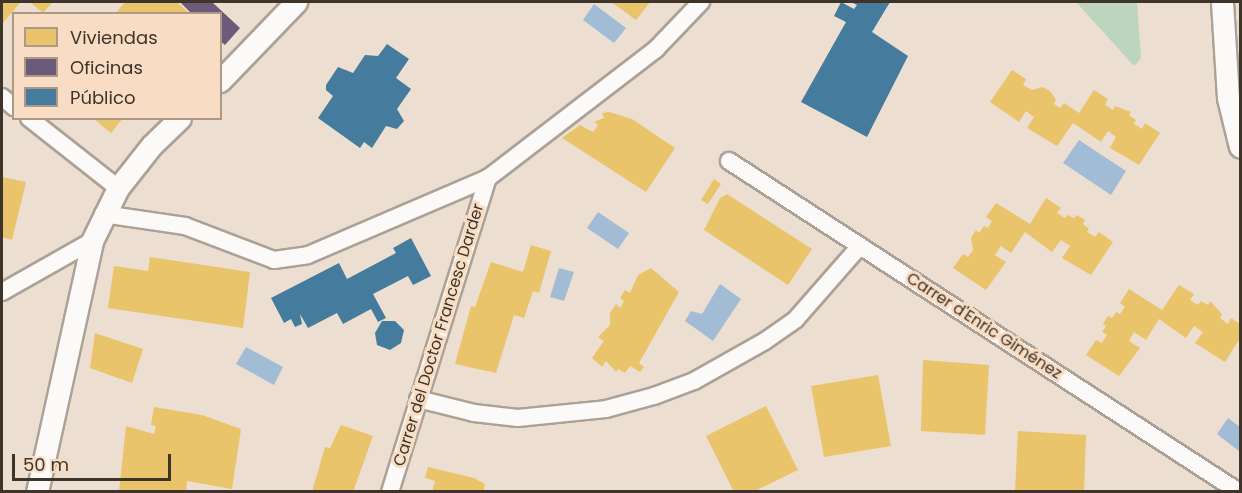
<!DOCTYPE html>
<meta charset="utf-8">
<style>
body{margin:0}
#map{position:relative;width:1242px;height:493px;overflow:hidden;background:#ecded0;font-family:Poppins,sans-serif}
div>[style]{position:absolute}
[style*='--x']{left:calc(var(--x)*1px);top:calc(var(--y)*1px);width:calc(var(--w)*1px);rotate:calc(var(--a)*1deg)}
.green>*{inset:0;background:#bcd5bf}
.water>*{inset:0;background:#a2bcd6}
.homes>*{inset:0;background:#e9c46a}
.offices>*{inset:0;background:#6d597a}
.public>*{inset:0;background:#457b9d}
.roads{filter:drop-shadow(2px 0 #aca196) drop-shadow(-2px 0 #aca196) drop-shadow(0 2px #aca196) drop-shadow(0 -2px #aca196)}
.minor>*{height:16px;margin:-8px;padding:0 8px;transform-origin:8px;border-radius:8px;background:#fcfaf8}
.tertiary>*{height:21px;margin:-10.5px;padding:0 10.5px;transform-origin:10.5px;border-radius:10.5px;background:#fcfaf8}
span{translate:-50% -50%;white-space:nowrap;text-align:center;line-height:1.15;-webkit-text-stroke:6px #f8ddc4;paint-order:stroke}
.street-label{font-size:16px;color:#3e342a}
.frame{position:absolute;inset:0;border:3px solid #3e342a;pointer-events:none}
.legend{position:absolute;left:12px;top:12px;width:210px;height:108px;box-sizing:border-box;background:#f8ddc4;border:2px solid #ae9986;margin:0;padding:8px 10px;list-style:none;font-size:18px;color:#3e342a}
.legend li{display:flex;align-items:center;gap:12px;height:30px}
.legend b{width:30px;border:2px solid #ae9986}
.scale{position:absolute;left:12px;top:454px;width:159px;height:27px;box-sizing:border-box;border:3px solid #3e342a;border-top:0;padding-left:8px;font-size:18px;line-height:21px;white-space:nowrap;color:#3e342a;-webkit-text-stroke:4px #f8ddc4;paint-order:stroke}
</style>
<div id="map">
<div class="green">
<i style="clip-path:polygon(1076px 2px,1137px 2px,1141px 58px,1138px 62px,1134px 66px)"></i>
</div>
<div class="water">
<i style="clip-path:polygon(594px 4px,626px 28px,614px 43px,583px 20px)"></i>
<i style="clip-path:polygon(1079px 140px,1126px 171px,1111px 195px,1063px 163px)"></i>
<i style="clip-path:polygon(598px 212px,629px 233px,618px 249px,587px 228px)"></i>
<i style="clip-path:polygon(559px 268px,574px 272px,564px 301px,550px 297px)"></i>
<i style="clip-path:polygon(720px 284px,741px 299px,713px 341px,685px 321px,691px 311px,702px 314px)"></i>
<i style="clip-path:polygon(246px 347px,283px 367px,274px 385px,236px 364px)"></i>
<i style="clip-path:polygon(1228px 418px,1240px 427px,1240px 452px,1217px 434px)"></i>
</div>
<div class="homes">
<i style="clip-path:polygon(2px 2px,21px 2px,2px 24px)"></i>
<i style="clip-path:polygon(30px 2px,53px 2px,43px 13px)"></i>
<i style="clip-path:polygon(125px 2px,177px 2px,190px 14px,115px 14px)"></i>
<i style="clip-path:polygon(611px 2px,650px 2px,636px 20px)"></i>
<i style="clip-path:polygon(1012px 70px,1026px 79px,1023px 85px,1032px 90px,1043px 87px,1051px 92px,1056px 100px,1054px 104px,1060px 108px,1064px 103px,1079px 113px,1094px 90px,1108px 99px,1105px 105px,1113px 110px,1115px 106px,1131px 112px,1129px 115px,1136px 120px,1134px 124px,1142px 129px,1145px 123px,1160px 133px,1139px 165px,1110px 148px,1116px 137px,1108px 131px,1101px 142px,1073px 123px,1057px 146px,1027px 128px,1034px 117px,1026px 111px,1019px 122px,990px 102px)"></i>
<i style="clip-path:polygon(609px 112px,632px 119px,675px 148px,646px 192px,562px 138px,580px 125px,593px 132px,598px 125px,594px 122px,604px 118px,602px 113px)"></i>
<i style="clip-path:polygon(93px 118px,123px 118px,111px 133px)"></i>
<i style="clip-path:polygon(2px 177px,26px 182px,12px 240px,2px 237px)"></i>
<i style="clip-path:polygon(714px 179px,721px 184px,708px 204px,701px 200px)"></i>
<i style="clip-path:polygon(727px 194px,812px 249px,788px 285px,704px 230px,720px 198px)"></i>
<i style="clip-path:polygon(1046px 198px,1061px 208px,1057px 213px,1065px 218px,1067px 215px,1074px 218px,1077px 215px,1085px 220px,1083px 224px,1089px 229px,1087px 232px,1095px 237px,1099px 232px,1113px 242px,1091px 275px,1062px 258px,1070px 246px,1061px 240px,1052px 252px,1025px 232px,1011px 253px,1001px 246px,995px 255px,1006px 262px,986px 290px,953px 268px,963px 254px,968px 257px,973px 250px,971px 238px,976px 230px,979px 233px,984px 226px,988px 228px,992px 221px,986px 217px,996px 203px,1030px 224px)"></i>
<i style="clip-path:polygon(531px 245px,551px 251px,539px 293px,533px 291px,524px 318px,514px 315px,496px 373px,455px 364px,471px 306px,475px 307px,491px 262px,523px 272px)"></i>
<i style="clip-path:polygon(150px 257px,250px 272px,243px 328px,108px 308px,114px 266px,148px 271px)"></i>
<i style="clip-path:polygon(651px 268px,679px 292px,639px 363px,644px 367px,640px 372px,630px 366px,625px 373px,618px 369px,616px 372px,606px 361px,602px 367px,592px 358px,604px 341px,598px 337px,610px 325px,610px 313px,616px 304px,620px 308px,624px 301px,620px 298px,625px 290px,630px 293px,638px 275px)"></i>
<i style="clip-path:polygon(1179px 285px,1194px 294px,1190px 300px,1198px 305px,1201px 301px,1208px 305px,1210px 301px,1222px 314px,1220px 318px,1228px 324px,1231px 318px,1240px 324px,1240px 338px,1225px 362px,1195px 343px,1203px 332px,1194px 326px,1186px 338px,1159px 319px,1146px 340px,1134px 332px,1129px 341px,1140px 348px,1119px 376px,1086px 355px,1096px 340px,1102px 343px,1107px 335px,1102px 332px,1106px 326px,1103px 324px,1108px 316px,1112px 318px,1116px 312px,1120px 314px,1125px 307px,1120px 303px,1129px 289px,1162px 310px)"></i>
<i style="clip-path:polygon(95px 333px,143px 349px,132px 383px,90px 368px)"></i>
<i style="clip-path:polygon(923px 360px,989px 365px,985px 435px,921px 431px)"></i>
<i style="clip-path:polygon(878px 375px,891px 446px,824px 457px,811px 386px)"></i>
<i style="clip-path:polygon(766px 406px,798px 470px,753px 492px,734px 492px,706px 436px)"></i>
<i style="clip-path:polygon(154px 407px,202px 415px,241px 429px,232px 489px,187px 481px,186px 492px,119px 492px,126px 426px,154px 434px,156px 426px,151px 425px)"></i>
<i style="clip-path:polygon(341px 425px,373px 436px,353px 492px,312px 492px,325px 447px,330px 448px)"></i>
<i style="clip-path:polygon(1018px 431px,1086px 435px,1084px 492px,1015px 492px)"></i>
<i style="clip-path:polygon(428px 467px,474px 478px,485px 484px,483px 492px,432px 492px,435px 481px,425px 478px)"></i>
</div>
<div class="offices">
<i style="clip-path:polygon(180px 2px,212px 2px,240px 28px,225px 45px,220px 41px,220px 14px,192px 14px)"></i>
</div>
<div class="public">
<i style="clip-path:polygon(841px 2px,854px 9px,857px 5px,851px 2px,890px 2px,872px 32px,908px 56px,867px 137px,801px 102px,846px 22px,834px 16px)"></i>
<i style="clip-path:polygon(387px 44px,409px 59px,396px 78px,411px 89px,397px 109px,404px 121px,397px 129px,386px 126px,372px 148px,364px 142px,360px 148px,318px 118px,333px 96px,326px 90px,326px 85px,338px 67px,353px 73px,365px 55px,378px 56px)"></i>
<i style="clip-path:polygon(411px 238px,431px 276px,413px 285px,408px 276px,373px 294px,386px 318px,378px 322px,371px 309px,343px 324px,337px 313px,308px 328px,300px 314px,302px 324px,295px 327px,291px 319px,284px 323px,271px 298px,339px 263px,347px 279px,396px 253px,393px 248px)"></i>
<i style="clip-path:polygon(382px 321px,395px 321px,404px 330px,401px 343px,390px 350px,377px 345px,375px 333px)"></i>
</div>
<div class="roads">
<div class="minor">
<i style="--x:2;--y:97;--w:16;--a:40"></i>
<i style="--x:29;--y:118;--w:113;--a:38.2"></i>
<i style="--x:729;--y:161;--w:608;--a:32.98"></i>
<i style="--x:103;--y:214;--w:83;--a:8.3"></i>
<i style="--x:185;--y:226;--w:95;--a:20.9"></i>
<i style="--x:274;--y:260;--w:34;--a:-8"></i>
<i style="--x:308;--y:255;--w:196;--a:-23.2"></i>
<i style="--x:488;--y:178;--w:212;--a:-37.5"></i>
<i style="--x:656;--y:49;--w:65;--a:-46.2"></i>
<i style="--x:2;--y:292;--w:103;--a:-29.5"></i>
<i style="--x:418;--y:399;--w:58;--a:14"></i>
<i style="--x:474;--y:413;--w:44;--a:6.5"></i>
<i style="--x:518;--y:418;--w:88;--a:-5.8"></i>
<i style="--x:606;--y:409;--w:50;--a:-15.2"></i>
<i style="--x:654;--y:396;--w:43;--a:-20.6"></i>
<i style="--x:694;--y:381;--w:81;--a:-29.4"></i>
<i style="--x:765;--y:341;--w:38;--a:-35"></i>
<i style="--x:796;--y:319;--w:97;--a:-48.8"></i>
<i style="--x:390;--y:492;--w:329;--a:-72.7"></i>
</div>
<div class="tertiary">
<i style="--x:1222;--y:2;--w:96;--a:86.4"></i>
<i style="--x:1228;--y:98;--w:50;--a:76.2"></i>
<i style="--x:220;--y:81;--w:110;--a:-46.1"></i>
<i style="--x:37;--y:492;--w:257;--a:-77.6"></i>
<i style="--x:92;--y:241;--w:59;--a:-63.9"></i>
<i style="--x:118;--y:188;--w:55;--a:-51.7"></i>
<i style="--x:152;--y:145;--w:39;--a:-44"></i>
</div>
</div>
<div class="street-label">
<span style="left:984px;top:326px;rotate:33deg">Carrer d'Enric Giménez</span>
<span style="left:439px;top:335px;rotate:-73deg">Carrer del Doctor Francesc Darder</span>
</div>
<div class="frame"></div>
<ul class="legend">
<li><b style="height:16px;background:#e9c46a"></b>Viviendas</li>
<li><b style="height:16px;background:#6d597a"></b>Oficinas</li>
<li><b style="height:16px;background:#457b9d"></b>Público</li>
</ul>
<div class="scale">50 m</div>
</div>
